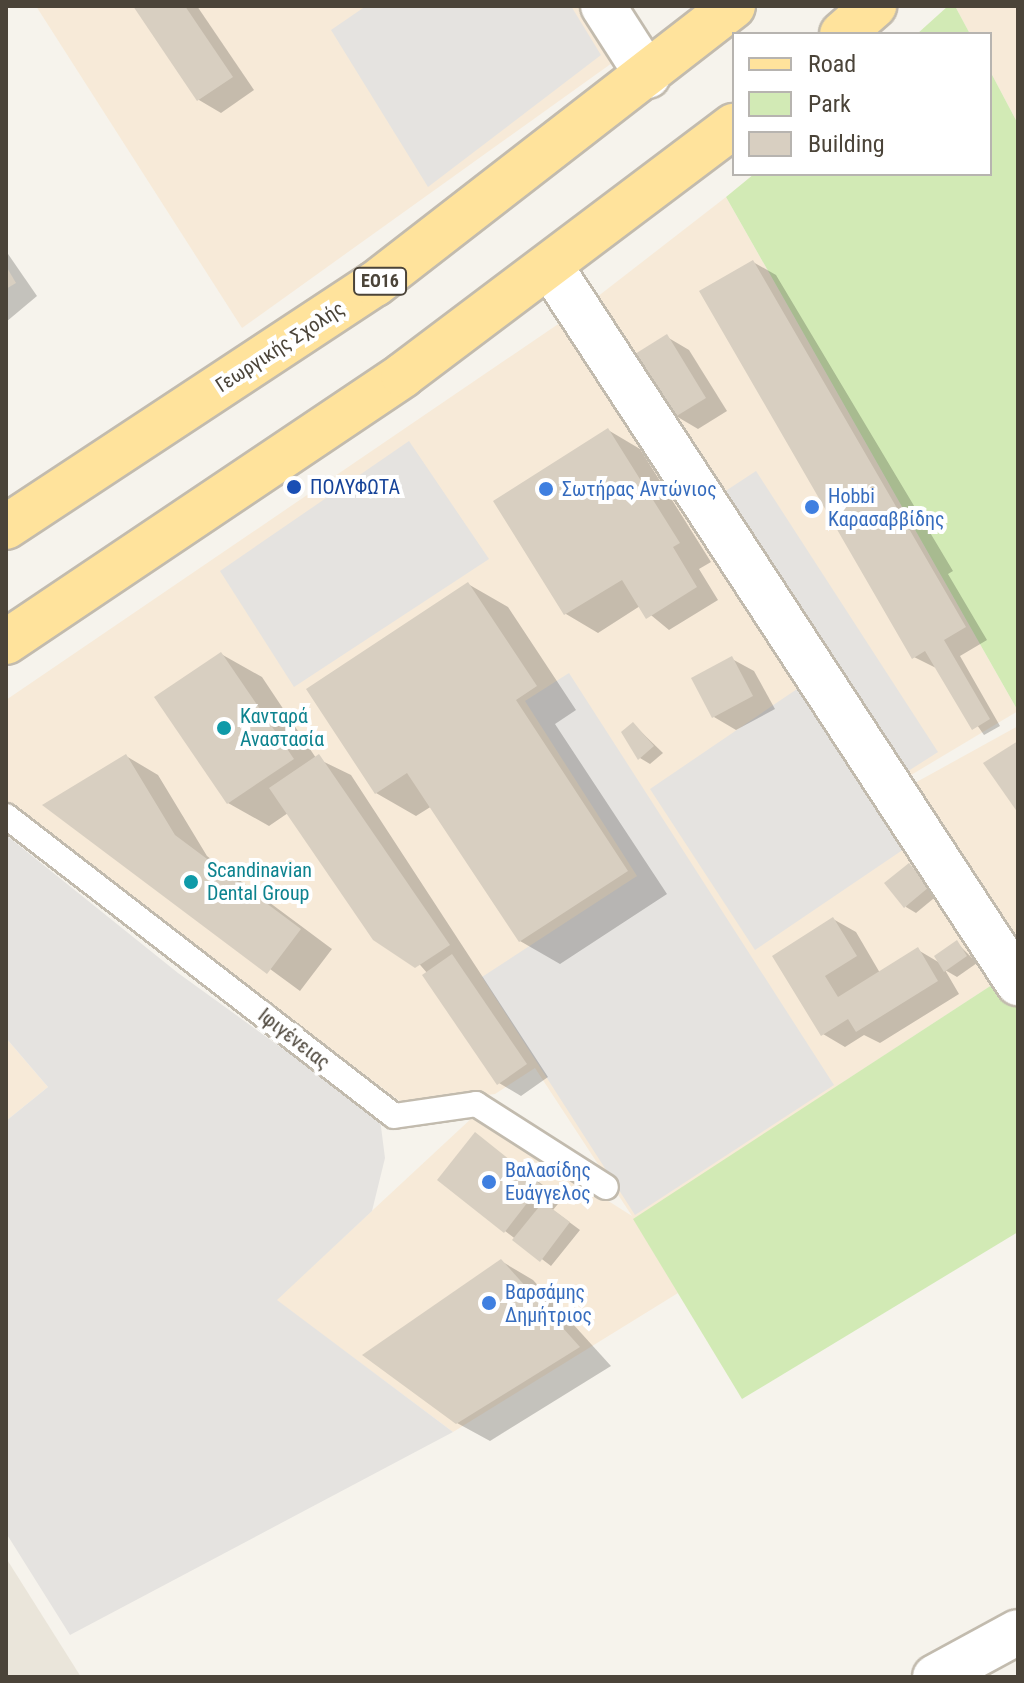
<!DOCTYPE html>
<meta charset="utf-8">
<style>
body{margin:0}
#map{position:relative;width:1024px;height:1683px;overflow:hidden;background:#f6f3ec;font-family:"Roboto Condensed",sans-serif}
div>[style]{position:absolute}
[style*='--x']{left:calc(var(--x)*1px);top:calc(var(--y)*1px);width:calc(var(--w)*1px);rotate:calc(var(--a)*1deg)}
.residential>*{inset:0;background:#eae5da}
.commercial>*{inset:0;background:#f7ead8}
.green>*{inset:0;background:#d2eab5}
.parking>*{inset:0;background:#e5e3e0}
.shadow>*{inset:0;background:#0003}
.building>*{inset:0;background:#d8cfc1}
.roads{filter:drop-shadow(2px 0 #c2bbae) drop-shadow(-2px 0 #c2bbae) drop-shadow(0 2px #c2bbae) drop-shadow(0 -2px #c2bbae)}
.lane>*{height:24px;margin:-12px;padding:0 12px;transform-origin:12px;border-radius:12px;background:#fff}
.street>*{height:44px;margin:-22px;padding:0 22px;transform-origin:22px;border-radius:22px;background:#fff}
.primary>*{height:44px;margin:-22px;padding:0 22px;transform-origin:22px;border-radius:22px;background:#ffe39c}
.dots>*{width:22px;height:22px;translate:-50% -50%;box-sizing:border-box;border:4px solid #fff;border-radius:50%}
span{translate:-50% -50%;white-space:nowrap;text-align:center;line-height:1.15;-webkit-text-stroke:8px #fff;paint-order:stroke}
.shield-label span{padding:2px 6px;background:#fff;border:2px solid;border-radius:6px;-webkit-text-stroke-width:0}
.shield-label{font-size:18px;color:#4b4439;font-weight:700}
.street-label{font-size:20px;color:#4b4439}
.transit-label{font-size:20px;color:#164399}
.left{translate:0 -50%;text-align:left}
.shop-label{font-size:20px;color:#366cbe}
.culture-label{font-size:20px;color:#0d838f}
.frame{position:absolute;inset:0;border:8px solid #4b4439;pointer-events:none}
.legend{position:absolute;left:732px;top:32px;width:260px;height:144px;box-sizing:border-box;background:#fff;border:2px solid #b7b4b0;margin:0;padding:10px 14px;list-style:none;font-size:24px;color:#4b4439}
.legend li{display:flex;align-items:center;gap:16px;height:40px}
.legend b{width:40px;border:2px solid #b7b4b0}
</style>
<div id="map">
<div class="residential">
<i style="clip-path:polygon(6px 1558px,81px 1677px,6px 1677px)"></i>
</div>
<div class="commercial">
<i style="clip-path:polygon(36px 6px,586px 6px,619px 58px,242px 328px)"></i>
<i style="clip-path:polygon(955px 6px,1018px 6px,1018px 124px,990px 71px,990px 34px,970px 34px)"></i>
<i style="clip-path:polygon(726px 197px,1018px 711px,901px 781px,588px 304px)"></i>
<i style="clip-path:polygon(570px 316px,1001px 979px,634px 1219px,678px 1293px,453px 1432px,276px 1300px,474px 1116px,632px 1216px,535px 1068px,495px 1094px,406px 1106px,6px 803px,6px 700px)"></i>
<i style="clip-path:polygon(1018px 726px,1018px 958px,904px 789px)"></i>
<i style="clip-path:polygon(6px 1038px,48px 1087px,6px 1121px)"></i>
</div>
<div class="green">
<i style="clip-path:polygon(948px 6px,955px 6px,970px 34px,917px 34px)"></i>
<i style="clip-path:polygon(990px 71px,1018px 124px,1018px 711px,726px 197px,754px 174px,990px 174px)"></i>
<i style="clip-path:polygon(1001px 979px,1018px 1005px,1018px 1232px,742px 1399px,633px 1219px)"></i>
</div>
<div class="parking">
<i style="clip-path:polygon(366px 6px,571px 6px,601px 55px,428px 187px,331px 30px)"></i>
<i style="clip-path:polygon(409px 441px,489px 559px,294px 687px,220px 571px)"></i>
<i style="clip-path:polygon(756px 471px,938px 752px,902px 775px,721px 494px)"></i>
<i style="clip-path:polygon(569px 673px,834px 1085px,635px 1215px,482px 977px,637px 876px,525px 701px)"></i>
<i style="clip-path:polygon(800px 687px,907px 847px,755px 950px,650px 789px)"></i>
<i style="clip-path:polygon(6px 835px,178px 973px,380px 1119px,385px 1158px,372px 1211px,277px 1300px,453px 1432px,70px 1635px,6px 1533px,6px 1121px,48px 1087px,6px 1038px)"></i>
</div>
<div class="shadow">
<i style="clip-path:polygon(135px 6px,197px 6px,254px 90px,221px 113px,199px 100px)"></i>
<i style="clip-path:polygon(6px 251px,37px 296px,6px 322px)"></i>
<i style="clip-path:polygon(753px 262px,776px 275px,953px 571px,948px 574px,987px 640px,960px 656px,1000px 726px,984px 735px,938px 669px,914px 657px)"></i>
<i style="clip-path:polygon(667px 337px,689px 350px,727px 411px,698px 429px,676px 416px)"></i>
<i style="clip-path:polygon(608px 430px,640px 449px,711px 562px,699px 569px,718px 600px,669px 630px,640px 606px,598px 633px,566px 614px,495px 501px)"></i>
<i style="clip-path:polygon(468px 584px,508px 607px,576px 710px,555px 724px,667px 894px,560px 964px,520px 941px,432px 806px,416px 816px,376px 793px)"></i>
<i style="clip-path:polygon(221px 654px,262px 677px,316px 758px,351px 775px,548px 1077px,521px 1096px,499px 1083px,428px 974px,288px 813px,269px 826px,228px 803px)"></i>
<i style="clip-path:polygon(732px 659px,754px 671px,775px 709px,736px 730px,714px 717px)"></i>
<i style="clip-path:polygon(633px 724px,663px 753px,650px 764px,640px 758px)"></i>
<i style="clip-path:polygon(126px 756px,158px 775px,207px 856px,332px 949px,300px 991px,46px 805px)"></i>
<i style="clip-path:polygon(909px 865px,939px 894px,916px 913px,906px 907px)"></i>
<i style="clip-path:polygon(833px 919px,856px 932px,880px 973px,918px 950px,940px 963px,957px 943px,977px 963px,957px 977px,945px 970px,959px 994px,880px 1043px,864px 1035px,845px 1047px,823px 1034px,775px 956px)"></i>
<i style="clip-path:polygon(475px 1135px,562px 1199px,553px 1210px,580px 1230px,551px 1266px,505px 1231px)"></i>
<i style="clip-path:polygon(501px 1261px,533px 1280px,611px 1366px,490px 1441px,457px 1423px)"></i>
</div>
<div class="building">
<i style="clip-path:polygon(133px 6px,185px 6px,233px 77px,197px 101px)"></i>
<i style="clip-path:polygon(753px 260px,966px 627px,944px 640px,990px 719px,972px 730px,925px 651px,912px 659px,699px 291px)"></i>
<i style="clip-path:polygon(6px 266px,16px 283px,6px 289px)"></i>
<i style="clip-path:polygon(667px 334px,706px 398px,675px 417px,635px 354px)"></i>
<i style="clip-path:polygon(608px 428px,680px 543px,673px 547px,697px 587px,646px 619px,622px 580px,564px 615px,493px 501px)"></i>
<i style="clip-path:polygon(468px 582px,537px 686px,516px 700px,628px 871px,519px 942px,407px 773px,375px 794px,306px 689px)"></i>
<i style="clip-path:polygon(221px 652px,294px 759px,227px 804px,154px 697px)"></i>
<i style="clip-path:polygon(732px 656px,753px 696px,712px 718px,691px 678px)"></i>
<i style="clip-path:polygon(633px 722px,654px 746px,638px 760px,621px 732px)"></i>
<i style="clip-path:polygon(1018px 741px,1018px 813px,983px 763px)"></i>
<i style="clip-path:polygon(126px 754px,175px 835px,301px 929px,267px 974px,42px 805px)"></i>
<i style="clip-path:polygon(319px 754px,450px 945px,415px 968px,373px 940px,269px 788px)"></i>
<i style="clip-path:polygon(909px 863px,929px 887px,904px 908px,884px 883px)"></i>
<i style="clip-path:polygon(833px 917px,857px 956px,825px 976px,838px 997px,918px 947px,938px 981px,856px 1032px,848px 1019px,821px 1036px,772px 956px)"></i>
<i style="clip-path:polygon(957px 940px,967px 956px,944px 972px,934px 956px)"></i>
<i style="clip-path:polygon(452px 954px,527px 1064px,497px 1085px,422px 975px)"></i>
<i style="clip-path:polygon(475px 1132px,541px 1185px,504px 1233px,437px 1180px)"></i>
<i style="clip-path:polygon(543px 1202px,570px 1222px,540px 1262px,512px 1240px)"></i>
<i style="clip-path:polygon(501px 1259px,580px 1347px,456px 1424px,362px 1355px)"></i>
</div>
<div class="roads">
<div class="lane">
<i style="--x:6;--y:816;--w:490;--a:37.7"></i>
<i style="--x:394;--y:1116;--w:83;--a:-8.3"></i>
<i style="--x:476;--y:1104;--w:154;--a:32.6"></i>
</div>
<div class="street">
<i style="--x:603;--y:6;--w:83;--a:57.3"></i>
<i style="--x:552;--y:269;--w:853;--a:56.87"></i>
<i style="--x:935;--y:1677;--w:94;--a:-28.5"></i>
</div>
<div class="primary">
<i style="--x:842;--y:34;--w:43;--a:-41.2"></i>
<i style="--x:6;--y:527;--w:442;--a:-33.4"></i>
<i style="--x:375;--y:284;--w:453;--a:-37.8"></i>
<i style="--x:6;--y:642;--w:478;--a:-33.9"></i>
<i style="--x:403;--y:375;--w:414;--a:-37"></i>
</div>
</div>
<div class="dots">
<i style="left:294px;top:487px;background:#1a4fb4"></i>
<i style="left:546px;top:489px;background:#3f7fe0"></i>
<i style="left:812px;top:507px;background:#3f7fe0"></i>
<i style="left:224px;top:728px;background:#0f9aa8"></i>
<i style="left:191px;top:882px;background:#0f9aa8"></i>
<i style="left:489px;top:1182px;background:#3f7fe0"></i>
<i style="left:489px;top:1303px;background:#3f7fe0"></i>
</div>
<div class="shield-label">
<span style="left:380px;top:281px">ΕΟ16</span>
</div>
<div class="street-label">
<span style="left:280px;top:347px;rotate:-33deg">Γεωργικής Σχολής</span>
<span style="left:294px;top:1039px;rotate:38deg">Ιφιγένειας</span>
</div>
<div class="transit-label">
<span class="left" style="left:310px;top:487px">ΠΟΛΥΦΩΤΑ</span>
</div>
<div class="shop-label">
<span class="left" style="left:562px;top:489px">Σωτήρας Αντώνιος</span>
<span class="left" style="left:828px;top:508px">Hobbi<br>Καρασαββίδης</span>
<span class="left" style="left:505px;top:1182px">Βαλασίδης<br>Ευάγγελος</span>
<span class="left" style="left:505px;top:1304px">Βαρσάμης<br>Δημήτριος</span>
</div>
<div class="culture-label">
<span class="left" style="left:240px;top:728px">Κανταρά<br>Αναστασία</span>
<span class="left" style="left:207px;top:882px">Scandinavian<br>Dental Group</span>
</div>
<div class="frame"></div>
<ul class="legend">
<li><b style="height:10px;background:#ffe39c"></b>Road</li>
<li><b style="height:22px;background:#d2eab5"></b>Park</li>
<li><b style="height:22px;background:#d8cfc1"></b>Building</li>
</ul>
</div>
